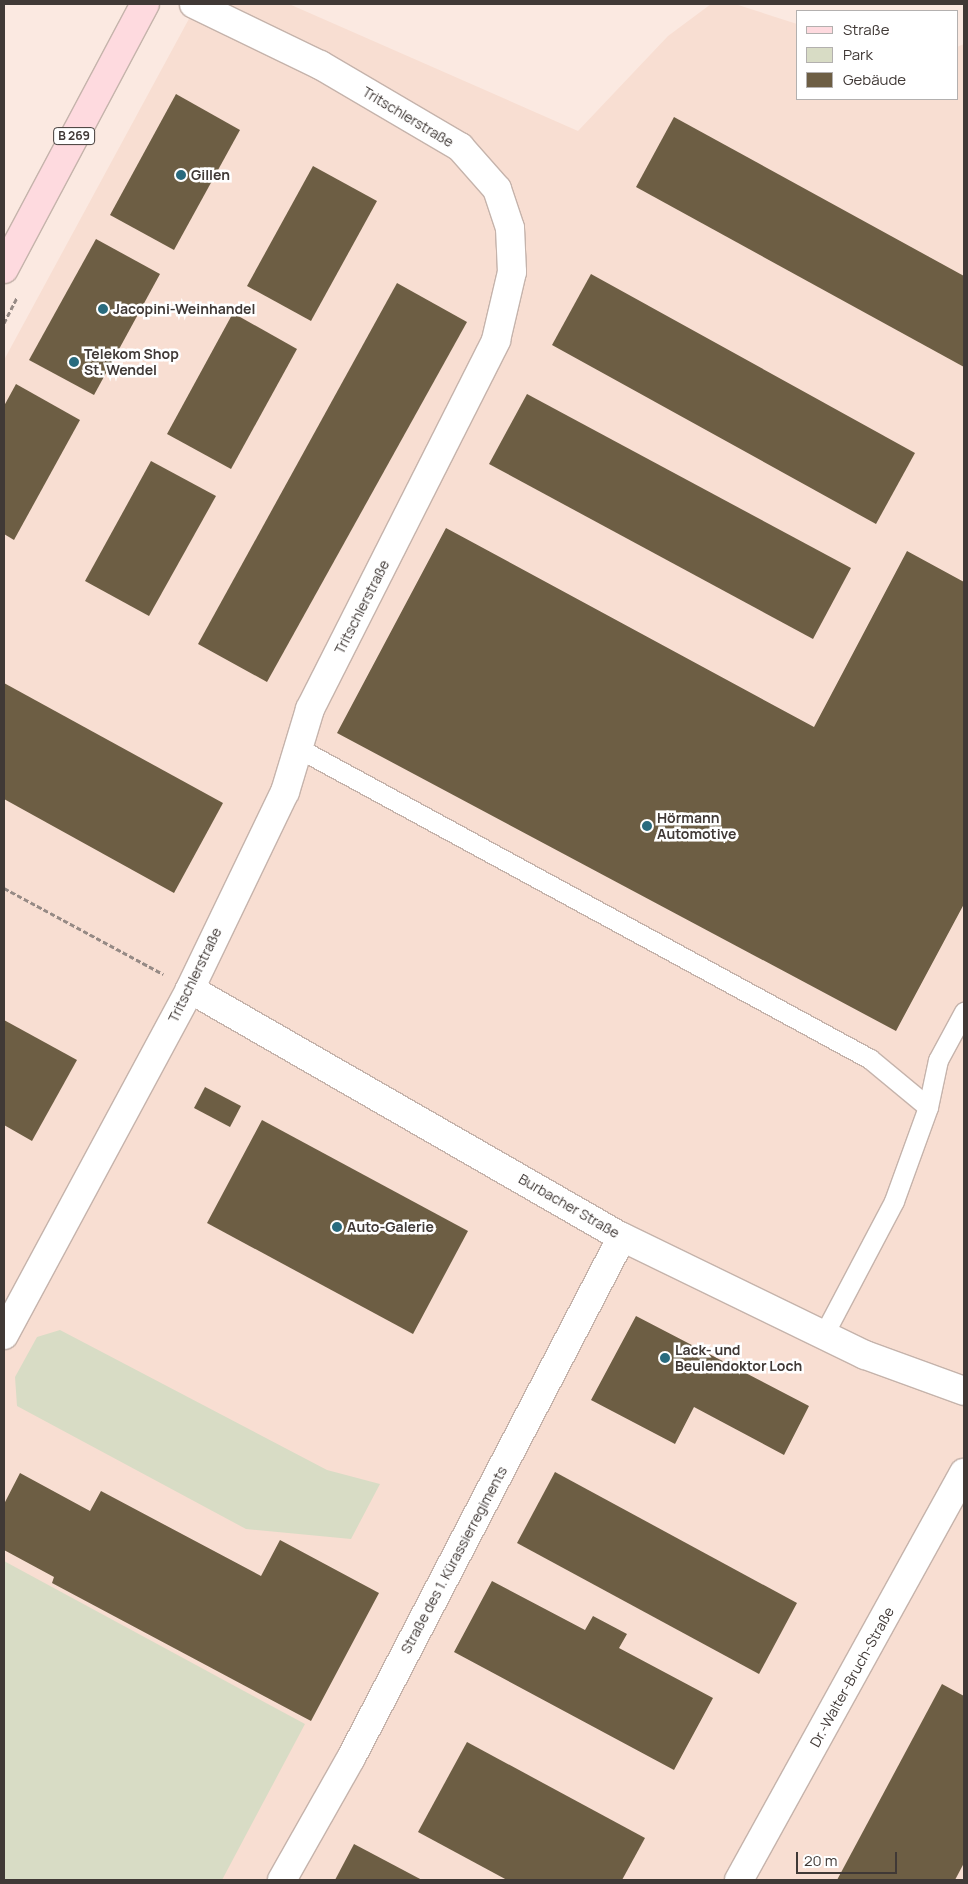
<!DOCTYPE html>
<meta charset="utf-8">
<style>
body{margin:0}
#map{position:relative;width:968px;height:1884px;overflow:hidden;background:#fbe9e1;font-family:Manrope,sans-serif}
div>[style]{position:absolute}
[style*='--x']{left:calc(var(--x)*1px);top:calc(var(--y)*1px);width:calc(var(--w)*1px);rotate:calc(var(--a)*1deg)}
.built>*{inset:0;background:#f8ded2}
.green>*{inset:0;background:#d8dcc5}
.building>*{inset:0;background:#6d5e44}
.path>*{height:3px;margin-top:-1.5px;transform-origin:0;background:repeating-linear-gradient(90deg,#968a85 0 5px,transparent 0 7.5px)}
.roads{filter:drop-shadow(1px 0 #c5b3ab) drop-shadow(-1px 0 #c5b3ab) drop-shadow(0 1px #c5b3ab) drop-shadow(0 -1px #c5b3ab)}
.service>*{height:19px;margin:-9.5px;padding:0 9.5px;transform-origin:9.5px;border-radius:9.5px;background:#fff}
.minor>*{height:28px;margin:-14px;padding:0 14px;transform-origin:14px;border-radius:14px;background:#fff}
.primary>*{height:28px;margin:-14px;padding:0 14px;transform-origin:14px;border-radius:14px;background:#fedadf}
.dots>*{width:14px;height:14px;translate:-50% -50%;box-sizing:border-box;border:2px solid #fff;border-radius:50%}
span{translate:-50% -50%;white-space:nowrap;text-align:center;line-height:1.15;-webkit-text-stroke:5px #fff;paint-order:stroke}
.shield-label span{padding:1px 4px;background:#fff;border:1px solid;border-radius:4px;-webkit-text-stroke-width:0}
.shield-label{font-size:12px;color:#403936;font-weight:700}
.street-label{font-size:14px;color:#403936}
.poi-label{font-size:14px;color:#403936;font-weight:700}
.left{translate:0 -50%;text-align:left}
.frame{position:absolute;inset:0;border:5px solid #403936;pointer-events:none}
.legend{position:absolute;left:796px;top:10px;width:162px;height:90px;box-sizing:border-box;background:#fff;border:1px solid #b3b0af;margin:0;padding:6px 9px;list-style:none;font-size:15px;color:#403936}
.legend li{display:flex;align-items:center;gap:10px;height:25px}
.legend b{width:25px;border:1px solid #b3b0af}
.scale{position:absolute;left:796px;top:1852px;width:101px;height:22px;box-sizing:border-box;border:2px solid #403936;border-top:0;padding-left:6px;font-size:15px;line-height:18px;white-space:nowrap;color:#403936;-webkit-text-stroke:4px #fff;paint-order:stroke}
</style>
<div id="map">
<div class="built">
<i style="clip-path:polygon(197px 4px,289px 4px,578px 131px,668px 36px,711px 4px,735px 4px,797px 24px,797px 99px,957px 99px,957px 47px,964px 44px,964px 1880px,4px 1880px,4px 360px)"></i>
</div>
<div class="green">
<i style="clip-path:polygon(60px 1330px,327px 1470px,380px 1484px,351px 1539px,246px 1529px,17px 1406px,15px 1377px,37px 1337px)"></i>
<i style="clip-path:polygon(4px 1561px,305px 1724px,222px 1880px,4px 1880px)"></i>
</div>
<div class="building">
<i style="clip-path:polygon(176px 94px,240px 130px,174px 250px,110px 215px)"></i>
<i style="clip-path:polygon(674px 117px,964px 276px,964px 367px,636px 187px)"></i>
<i style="clip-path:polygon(313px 166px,377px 201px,311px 321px,247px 286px)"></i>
<i style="clip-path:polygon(96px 239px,160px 274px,94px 395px,29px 360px)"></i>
<i style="clip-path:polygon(591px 274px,915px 453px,876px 524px,552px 345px)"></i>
<i style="clip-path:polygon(397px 283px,467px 322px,267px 682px,198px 644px)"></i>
<i style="clip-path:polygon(233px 313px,297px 349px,231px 469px,167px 434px)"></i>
<i style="clip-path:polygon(16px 384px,80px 420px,14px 540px,4px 534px,4px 406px)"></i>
<i style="clip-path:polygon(527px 394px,851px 568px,813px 639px,489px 464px)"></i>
<i style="clip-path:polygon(151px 461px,216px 496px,149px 616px,85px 581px)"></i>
<i style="clip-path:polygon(446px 528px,814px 727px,907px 551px,964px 582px,964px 904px,896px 1031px,337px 733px)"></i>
<i style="clip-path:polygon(4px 683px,223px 803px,174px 893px,4px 799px)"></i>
<i style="clip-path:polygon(4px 1020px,77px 1060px,32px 1141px,4px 1125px)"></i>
<i style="clip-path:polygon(205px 1087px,241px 1106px,230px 1127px,194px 1108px)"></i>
<i style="clip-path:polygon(262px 1120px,468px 1231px,413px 1334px,207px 1223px)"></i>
<i style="clip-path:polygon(636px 1316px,809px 1406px,784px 1455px,694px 1407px,675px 1444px,591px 1400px)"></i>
<i style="clip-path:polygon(555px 1472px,797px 1603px,759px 1674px,517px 1543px)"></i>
<i style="clip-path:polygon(20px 1473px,90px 1511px,101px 1491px,261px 1576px,280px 1540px,379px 1593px,311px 1721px,52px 1583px,54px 1577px,4px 1550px,4px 1504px)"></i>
<i style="clip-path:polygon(492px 1581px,585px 1630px,593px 1616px,627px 1634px,619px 1648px,713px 1698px,674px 1770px,454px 1652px)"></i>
<i style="clip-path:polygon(942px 1684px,964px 1696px,964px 1863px,955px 1880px,837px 1880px)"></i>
<i style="clip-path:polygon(467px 1742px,645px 1838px,622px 1880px,507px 1880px,418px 1832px)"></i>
<i style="clip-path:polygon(354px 1844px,422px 1880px,335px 1880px)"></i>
</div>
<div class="path">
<i style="--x:4;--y:323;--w:29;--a:-63"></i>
<i style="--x:4;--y:888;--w:181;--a:28.4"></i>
</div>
<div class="roads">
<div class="service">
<i style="--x:298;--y:748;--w:651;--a:28.53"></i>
<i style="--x:870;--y:1059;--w:75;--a:39.6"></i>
<i style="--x:824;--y:1334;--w:150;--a:-62.2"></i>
<i style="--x:894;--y:1201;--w:100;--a:-70.1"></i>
<i style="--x:928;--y:1107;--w:48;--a:-78"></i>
<i style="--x:938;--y:1060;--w:55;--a:-61.6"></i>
</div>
<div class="minor">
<i style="--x:190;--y:989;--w:498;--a:29.9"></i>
<i style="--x:622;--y:1237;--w:270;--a:25.9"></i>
<i style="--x:865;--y:1355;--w:105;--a:20"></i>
<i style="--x:4;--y:1335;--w:393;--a:-61.7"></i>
<i style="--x:190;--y:989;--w:219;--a:-64.3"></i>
<i style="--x:285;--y:792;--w:87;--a:-73.2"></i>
<i style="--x:310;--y:709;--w:413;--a:-63.2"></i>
<i style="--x:496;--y:340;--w:70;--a:-76.8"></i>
<i style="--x:512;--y:272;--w:44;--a:-92.6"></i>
<i style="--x:510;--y:228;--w:41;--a:-108.4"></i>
<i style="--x:497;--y:189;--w:56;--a:-131.4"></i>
<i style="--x:460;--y:147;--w:162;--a:-149.6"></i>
<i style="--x:320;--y:65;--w:140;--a:-154.2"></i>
<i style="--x:282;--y:1880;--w:140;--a:-60.5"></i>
<i style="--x:351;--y:1758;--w:587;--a:-62.52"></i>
<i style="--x:739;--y:1880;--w:465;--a:-61.1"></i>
</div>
<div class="primary">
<i style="--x:4;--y:269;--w:300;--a:-62"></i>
</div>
</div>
<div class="dots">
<i style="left:181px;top:175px;background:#296b7e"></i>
<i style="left:103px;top:309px;background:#296b7e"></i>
<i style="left:74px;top:362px;background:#296b7e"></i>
<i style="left:647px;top:826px;background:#296b7e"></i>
<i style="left:337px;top:1227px;background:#296b7e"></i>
<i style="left:665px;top:1358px;background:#296b7e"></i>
</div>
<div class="shield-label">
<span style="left:74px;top:136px">B 269</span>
</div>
<div class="street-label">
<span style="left:408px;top:117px;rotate:31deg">Tritschlerstraße</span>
<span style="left:362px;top:607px;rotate:-63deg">Tritschlerstraße</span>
<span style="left:195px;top:975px;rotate:-64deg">Tritschlerstraße</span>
<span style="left:569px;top:1206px;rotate:30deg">Burbacher Straße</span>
<span style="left:454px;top:1560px;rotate:-62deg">Straße des 1. Kürassierregiments</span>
<span style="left:852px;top:1677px;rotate:-61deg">Dr.-Walter-Bruch-Straße</span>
</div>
<div class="poi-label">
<span class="left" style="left:191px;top:175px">Gillen</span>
<span class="left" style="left:113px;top:309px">Jacopini-Weinhandel</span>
<span class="left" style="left:84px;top:362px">Telekom Shop<br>St. Wendel</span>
<span class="left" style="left:657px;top:826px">Hörmann<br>Automotive</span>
<span class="left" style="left:347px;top:1227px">Auto-Galerie</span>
<span class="left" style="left:675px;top:1358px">Lack- und<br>Beulendoktor Loch</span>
</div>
<div class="frame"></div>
<ul class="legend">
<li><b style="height:6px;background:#fedadf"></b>Straße</li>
<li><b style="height:14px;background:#d8dcc5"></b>Park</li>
<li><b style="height:14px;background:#6d5e44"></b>Gebäude</li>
</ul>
<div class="scale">20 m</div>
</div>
